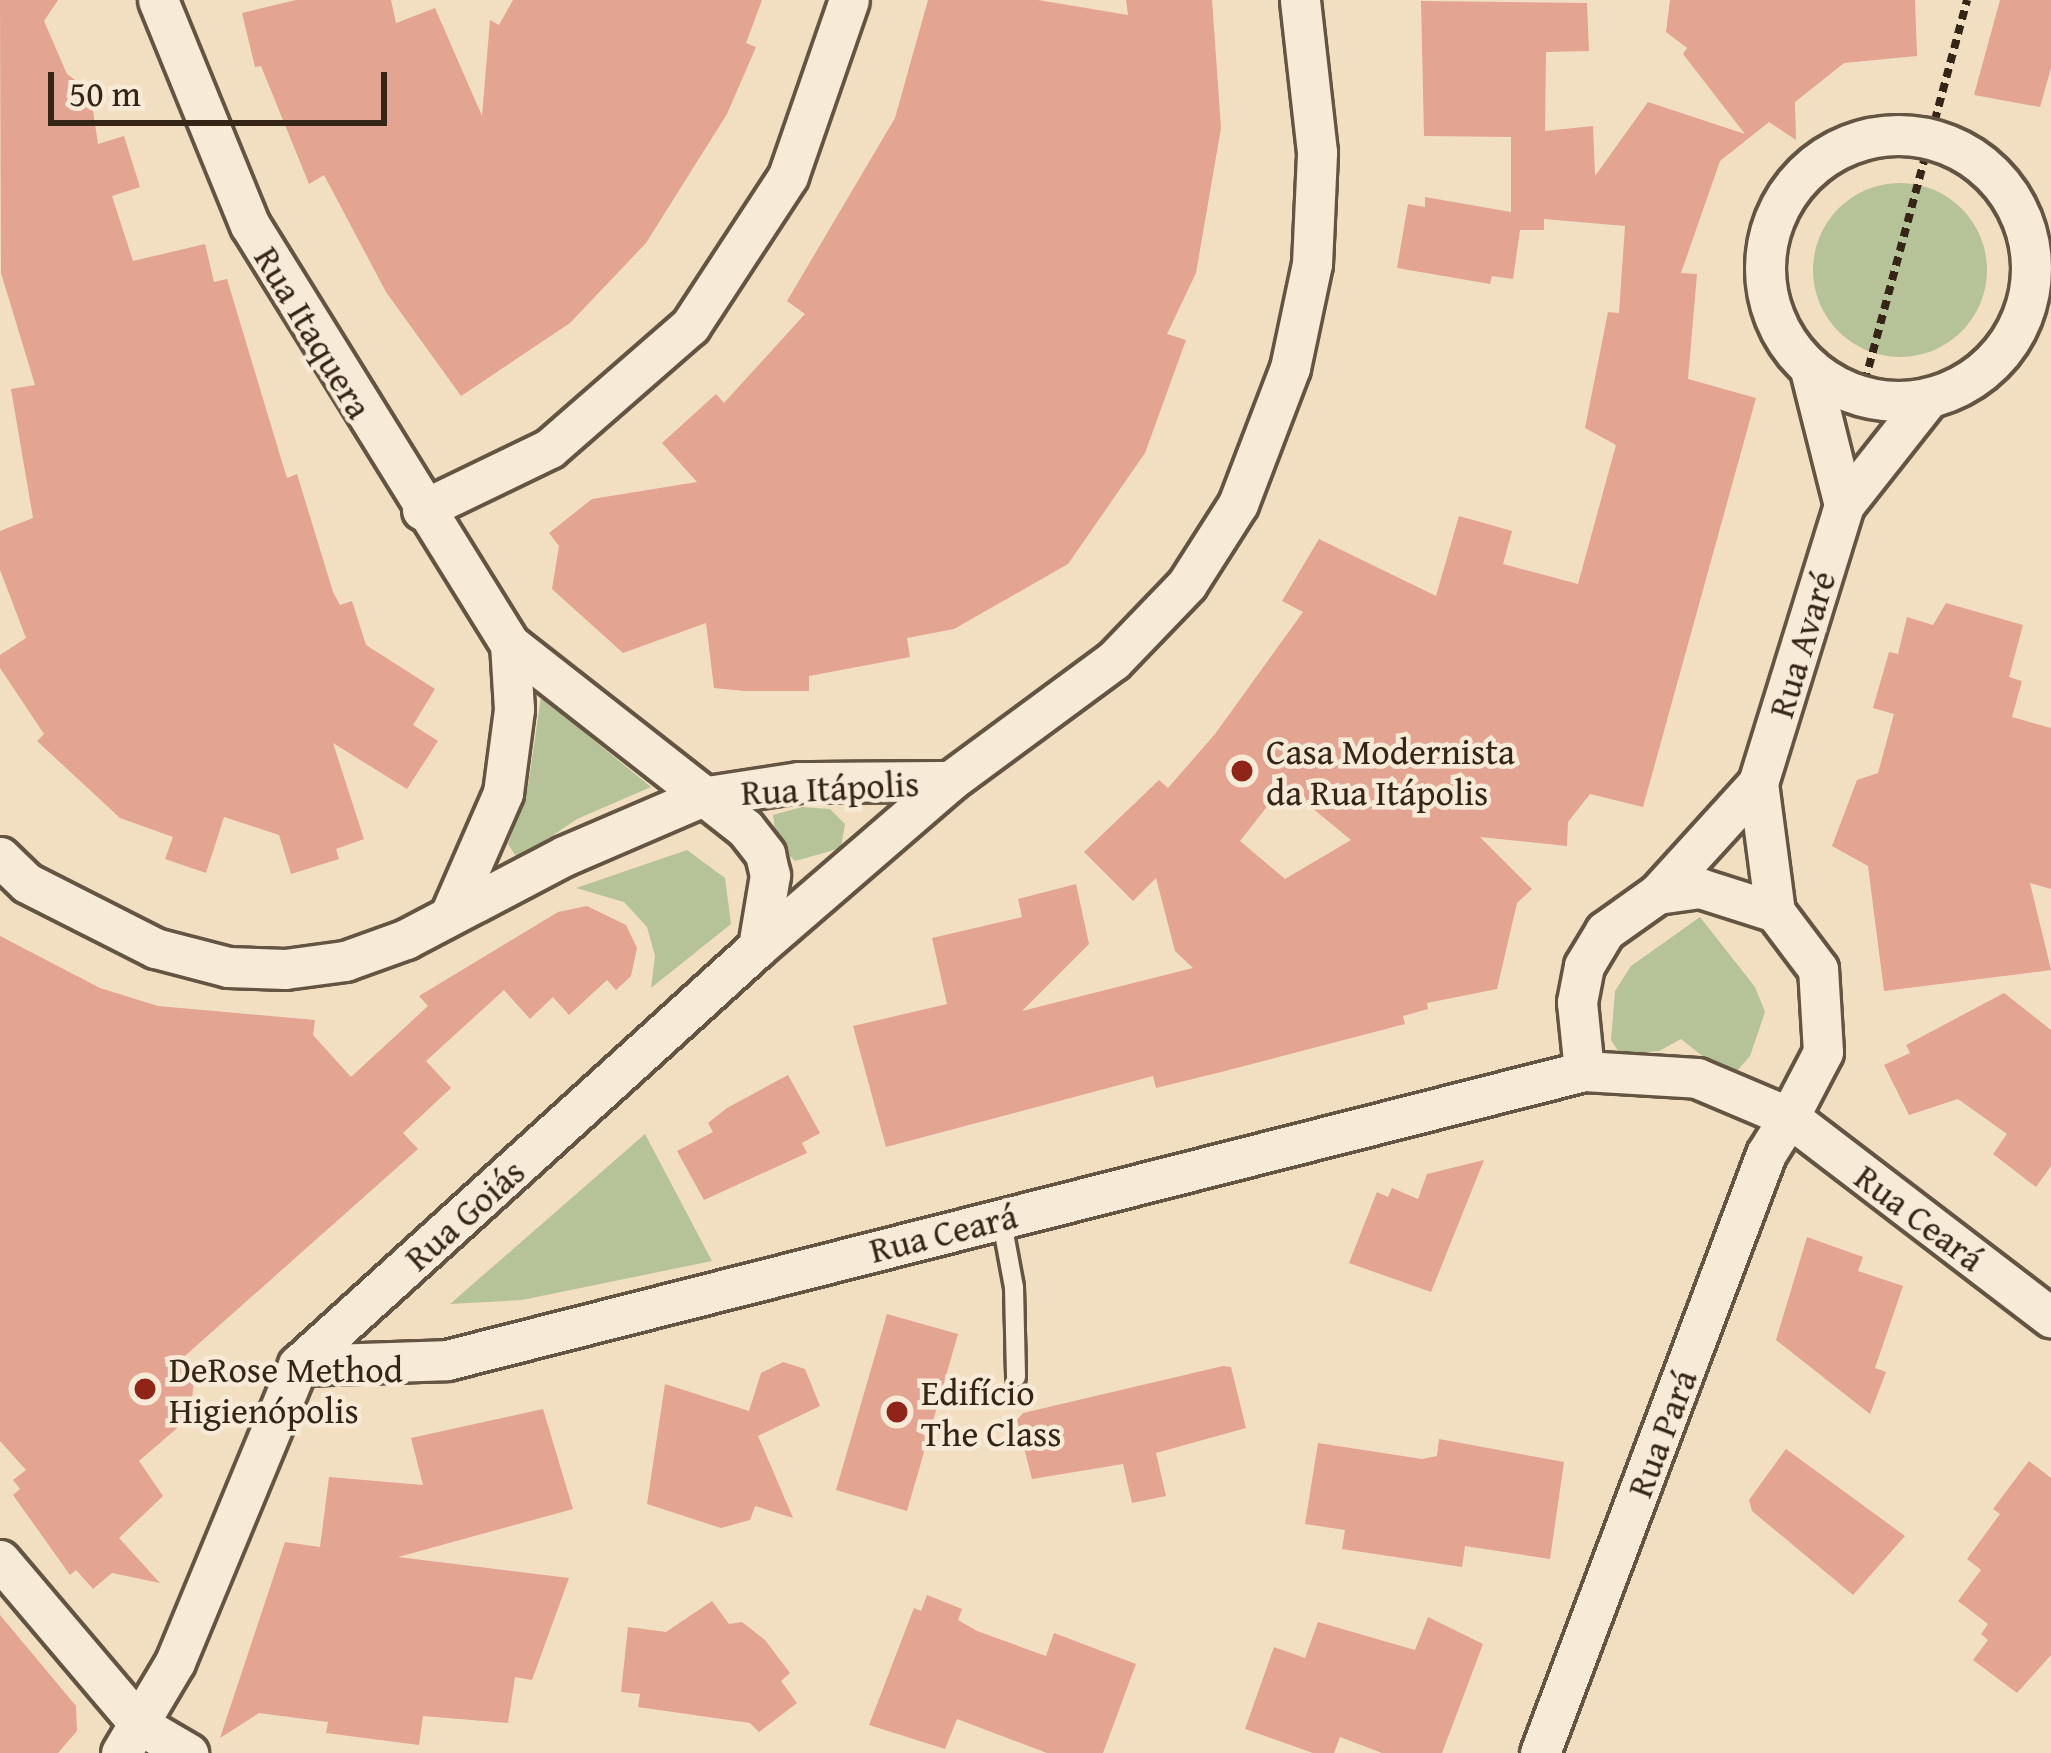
<!DOCTYPE html>
<meta charset="utf-8">
<style>
body{margin:0}
#map{position:relative;width:2051px;height:1753px;overflow:hidden;background:#f2dfc2;font-family:"Gentium Book Plus",serif}
div>[style]{position:absolute}
[style*='--x']{left:calc(var(--x)*1px);top:calc(var(--y)*1px);width:calc(var(--w)*1px);rotate:calc(var(--a)*1deg)}
.green>*{inset:0;background:#b6c297}
.round{border-radius:50%}
.building>*{inset:0;background:#e3a492}
.path>*{height:8px;margin-top:-4px;transform-origin:0;background:repeating-linear-gradient(90deg,#352517 0 9px,transparent 0 15px)}
.roads{filter:drop-shadow(3px 0 #645442) drop-shadow(-3px 0 #645442) drop-shadow(0 3px #645442) drop-shadow(0 -3px #645442)}
.service>*{height:18px;margin:-9px;padding:0 9px;transform-origin:9px;border-radius:9px;background:#f7ead7}
.minor>*{height:39px;margin:-19.5px;padding:0 19.5px;transform-origin:19.5px;border-radius:19.5px;background:#f7ead7}
.minor>.ring{margin:-19.5px;padding:0;box-sizing:content-box;background:none;border:39px solid #f7ead7;border-radius:50%}
.dots>*{width:33px;height:33px;translate:-50% -50%;box-sizing:border-box;border:6px solid #f7ead7;border-radius:50%}
span{translate:-50% -50%;white-space:nowrap;text-align:center;line-height:1.15;-webkit-text-stroke:9px #f7ead7;paint-order:stroke}
.street-label{font-size:36px;color:#352517}
.poi-label{font-size:36px;color:#352517}
.left{translate:0 -50%;text-align:left}
.scale{position:absolute;left:48px;top:72px;width:339px;height:54px;box-sizing:border-box;border:6px solid #352517;border-top:0;padding-left:15px;font-size:36px;line-height:42px;white-space:nowrap;color:#352517;-webkit-text-stroke:9px #f7ead7;paint-order:stroke}
</style>
<div id="map">
<div class="green">
<i class="round" style="left:1813px;top:183px;width:174px;height:174px"></i>
<i style="clip-path:polygon(541px 697px,651px 787px,577px 819px,518px 859px,508px 844px,528px 786px)"></i>
<i style="clip-path:polygon(802px 807px,830px 809px,845px 824px,841px 848px,795px 861px,777px 843px,773px 815px)"></i>
<i style="clip-path:polygon(687px 850px,725px 878px,731px 924px,651px 988px,655px 956px,647px 927px,624px 902px,576px 888px)"></i>
<i style="clip-path:polygon(1700px 917px,1755px 987px,1765px 1012px,1750px 1056px,1737px 1071px,1720px 1070px,1681px 1039px,1659px 1051px,1620px 1054px,1611px 1040px,1615px 991px,1631px 966px)"></i>
<i style="clip-path:polygon(645px 1134px,712px 1261px,522px 1300px,450px 1304px)"></i>
</div>
<div class="building">
<i style="clip-path:polygon(0 0,58px 0,44px 21px,67px 74px,90px 91px,98px 144px,124px 136px,140px 187px,112px 196px,133px 261px,205px 244px,214px 282px,227px 279px,282px 462px,287px 478px,297px 474px,333px 592px,340px 605px,352px 601px,366px 645px,435px 689px,413px 725px,438px 741px,407px 789px,333px 743px,364px 839px,336px 849px,339px 859px,291px 874px,279px 835px,224px 817px,206px 873px,165px 859px,173px 837px,120px 818px,37px 741px,44px 734px,0 668px,0 655px,26px 638px,0 570px,0 531px,33px 518px,11px 389px,35px 385px,1px 273px)"></i>
<i style="clip-path:polygon(296px 0,391px 0,396px 23px,435px 8px,482px 116px,490px 20px,499px 25px,513px 0,762px 0,746px 43px,756px 47px,727px 114px,646px 243px,570px 323px,461px 396px,386px 292px,324px 175px,309px 184px,261px 66px,255px 67px,242px 13px)"></i>
<i style="clip-path:polygon(928px 0,1038px 0,1128px 15px,1126px 0,1212px 0,1221px 128px,1196px 273px,1167px 334px,1186px 340px,1145px 453px,1068px 564px,954px 629px,907px 638px,910px 657px,809px 676px,809px 691px,745px 691px,714px 688px,706px 623px,623px 653px,552px 589px,559px 546px,549px 533px,592px 499px,697px 482px,662px 443px,716px 394px,724px 403px,805px 314px,787px 301px,895px 118px)"></i>
<i style="clip-path:polygon(evenodd,1670px 0,1915px 0,1917px 56px,1844px 63px,1795px 102px,1796px 140px,1769px 122px,1720px 161px,1681px 273px,1697px 274px,1688px 379px,1756px 398px,1643px 807px,1590px 794px,1568px 822px,1567px 846px,1480px 837px,1532px 889px,1517px 903px,1497px 989px,1427px 1003px,1428px 1009px,1403px 1016px,1405px 1024px,1225px 1071px,1156px 1088px,1153px 1076px,886px 1147px,853px 1026px,947px 1004px,932px 938px,1022px 917px,1018px 899px,1076px 884px,1089px 944px,1022px 1011px,1193px 968px,1175px 951px,1156px 878px,1133px 901px,1084px 852px,1159px 780px,1168px 788px,1215px 734px,1303px 612px,1282px 601px,1319px 539px,1436px 596px,1459px 516px,1512px 531px,1503px 564px,1578px 584px,1616px 445px,1585px 428px,1608px 312px,1619px 313px,1625px 226px,1544px 219px,1544px 230px,1520px 230px,1513px 279px,1492px 276px,1490px 284px,1397px 268px,1408px 204px,1425px 207px,1425px 197px,1511px 212px,1511px 137px,1424px 136px,1421px 1px,1587px 3px,1589px 51px,1546px 52px,1545px 131px,1593px 126px,1595px 176px,1648px 102px,1745px 134px,1683px 54px,1687px 48px,1666px 32px,1670px 0,1284px 785px,1351px 840px,1285px 879px,1240px 841px,1284px 785px)"></i>
<i style="clip-path:polygon(2000px 0,2051px 0,2051px 68px,2040px 107px,1974px 95px)"></i>
<i style="clip-path:polygon(1946px 603px,2023px 625px,2009px 677px,2022px 681px,2012px 717px,2051px 728px,2051px 889px,2030px 883px,2051px 970px,1884px 991px,1868px 866px,1832px 846px,1857px 780px,1878px 773px,1894px 714px,1873px 708px,1889px 652px,1898px 654px,1907px 617px,1933px 625px)"></i>
<i style="clip-path:polygon(587px 906px,626px 925px,637px 948px,631px 976px,616px 990px,607px 980px,569px 1015px,553px 997px,530px 1019px,504px 990px,426px 1061px,451px 1088px,403px 1133px,418px 1149px,177px 1363px,194px 1381px,190px 1417px,139px 1461px,163px 1496px,119px 1538px,160px 1583px,112px 1573px,93px 1589px,76px 1570px,70px 1575px,13px 1495px,20px 1489px,13px 1480px,26px 1470px,0 1441px,0 936px,100px 988px,158px 1006px,315px 1020px,313px 1035px,351px 1077px,428px 1006px,419px 996px,558px 912px)"></i>
<i style="clip-path:polygon(2004px 993px,2051px 1030px,2051px 1166px,2036px 1187px,1993px 1154px,2007px 1134px,1958px 1099px,1909px 1115px,1884px 1065px,1910px 1053px,1906px 1045px)"></i>
<i style="clip-path:polygon(788px 1075px,820px 1133px,802px 1143px,807px 1153px,704px 1200px,677px 1151px,713px 1132px,708px 1123px,727px 1108px)"></i>
<i style="clip-path:polygon(1484px 1160px,1431px 1292px,1349px 1263px,1377px 1192px,1388px 1197px,1392px 1188px,1418px 1199px,1427px 1174px)"></i>
<i style="clip-path:polygon(1807px 1237px,1863px 1257px,1858px 1271px,1903px 1286px,1875px 1368px,1886px 1372px,1870px 1414px,1776px 1340px)"></i>
<i style="clip-path:polygon(887px 1314px,958px 1334px,907px 1511px,836px 1490px)"></i>
<i style="clip-path:polygon(783px 1362px,805px 1369px,820px 1406px,758px 1436px,793px 1518px,755px 1506px,750px 1520px,721px 1528px,647px 1504px,665px 1384px,749px 1411px,761px 1373px)"></i>
<i style="clip-path:polygon(1223px 1366px,1231px 1367px,1246px 1428px,1156px 1453px,1166px 1496px,1132px 1503px,1123px 1464px,1032px 1479px,1017px 1420px,1023px 1413px)"></i>
<i style="clip-path:polygon(543px 1409px,573px 1509px,398px 1557px,569px 1578px,532px 1680px,515px 1677px,508px 1723px,423px 1716px,419px 1745px,326px 1733px,328px 1722px,259px 1713px,220px 1738px,285px 1542px,320px 1547px,329px 1477px,423px 1485px,411px 1438px)"></i>
<i style="clip-path:polygon(1439px 1439px,1564px 1462px,1550px 1559px,1465px 1546px,1462px 1567px,1342px 1549px,1345px 1530px,1305px 1524px,1318px 1443px,1422px 1459px,1437px 1456px)"></i>
<i style="clip-path:polygon(1786px 1449px,1905px 1536px,1853px 1595px,1752px 1511px,1749px 1500px)"></i>
<i style="clip-path:polygon(2029px 1461px,2051px 1478px,2051px 1655px,2017px 1693px,1973px 1660px,1988px 1640px,1981px 1634px,1988px 1624px,1958px 1601px,1981px 1570px,1967px 1559px,2000px 1514px,1993px 1509px)"></i>
<i style="clip-path:polygon(927px 1595px,962px 1609px,958px 1620px,977px 1631px,1046px 1656px,1054px 1633px,1136px 1664px,1103px 1753px,1047px 1753px,957px 1719px,945px 1749px,869px 1725px,914px 1608px,921px 1611px)"></i>
<i style="clip-path:polygon(712px 1601px,729px 1624px,742px 1622px,765px 1640px,790px 1673px,781px 1681px,797px 1703px,759px 1732px,750px 1723px,638px 1707px,640px 1694px,621px 1692px,628px 1627px,666px 1632px)"></i>
<i style="clip-path:polygon(0 1615px,76px 1706px,77px 1731px,58px 1753px,0 1753px)"></i>
<i style="clip-path:polygon(1428px 1617px,1483px 1644px,1442px 1753px,1382px 1753px,1340px 1737px,1334px 1753px,1313px 1753px,1245px 1729px,1274px 1647px,1305px 1658px,1318px 1622px,1415px 1650px)"></i>
</div>
<div class="path">
<i style="--x:1861;--y:396;--w:410;--a:-75"></i>
</div>
<div class="roads">
<div class="service">
<i style="--x:1001;--y:1217;--w:71;--a:79.5"></i>
<i style="--x:1014;--y:1287;--w:90;--a:88.7"></i>
</div>
<div class="minor">
<i style="--x:158;--y:0;--w:243;--a:67.8"></i>
<i style="--x:250;--y:225;--w:493;--a:58.2"></i>
<i style="--x:510;--y:644;--w:298;--a:38.1"></i>
<i style="--x:745;--y:828;--w:33;--a:52"></i>
<i style="--x:765;--y:854;--w:22;--a:77"></i>
<i style="--x:770;--y:875;--w:73;--a:99.5"></i>
<i class="ring" style="left:1765px;top:135px;width:227px;height:227px"></i>
<i style="--x:1810;--y:370;--w:139;--a:75.9"></i>
<i style="--x:422;--y:510;--w:142;--a:-25.8"></i>
<i style="--x:550;--y:448;--w:186;--a:-41.1"></i>
<i style="--x:690;--y:326;--w:179;--a:-56.8"></i>
<i style="--x:788;--y:176;--w:186;--a:-70.9"></i>
<i style="--x:0;--y:857;--w:37;--a:44"></i>
<i style="--x:27;--y:883;--w:144;--a:26.9"></i>
<i style="--x:155;--y:948;--w:75;--a:14.6"></i>
<i style="--x:228;--y:967;--w:57;--a:2"></i>
<i style="--x:285;--y:969;--w:61;--a:-7.6"></i>
<i style="--x:345;--y:961;--w:65;--a:-19.8"></i>
<i style="--x:406;--y:939;--w:178;--a:-27.7"></i>
<i style="--x:564;--y:856;--w:149;--a:-23.3"></i>
<i style="--x:701;--y:797;--w:99;--a:-8.7"></i>
<i style="--x:799;--y:782;--w:151;--a:-0.4"></i>
<i style="--x:1657;--y:894;--w:150;--a:-47.7"></i>
<i style="--x:451;--y:912;--w:130;--a:-66.4"></i>
<i style="--x:503;--y:793;--w:85;--a:-82.5"></i>
<i style="--x:514;--y:709;--w:65;--a:-93.5"></i>
<i style="--x:1775;--y:912;--w:130;--a:-97.5"></i>
<i style="--x:1758;--y:783;--w:291;--a:-72.8"></i>
<i style="--x:1844;--y:505;--w:134;--a:-51.7"></i>
<i style="--x:298;--y:1365;--w:149;--a:-1.9"></i>
<i style="--x:447;--y:1360;--w:1173;--a:-14.26"></i>
<i style="--x:1584;--y:1071;--w:113;--a:3.5"></i>
<i style="--x:1697;--y:1078;--w:100;--a:23"></i>
<i style="--x:1789;--y:1117;--w:73;--a:-62.4"></i>
<i style="--x:1823;--y:1052;--w:83;--a:-93.4"></i>
<i style="--x:1818;--y:969;--w:71;--a:-127"></i>
<i style="--x:1775;--y:912;--w:79;--a:-162.3"></i>
<i style="--x:1700;--y:888;--w:43;--a:172.1"></i>
<i style="--x:1657;--y:894;--w:64;--a:144.6"></i>
<i style="--x:1605;--y:931;--w:41;--a:121"></i>
<i style="--x:1584;--y:966;--w:37;--a:101"></i>
<i style="--x:1577;--y:1002;--w:69;--a:84.2"></i>
<i style="--x:0;--y:1560;--w:216;--a:49.7"></i>
<i style="--x:140;--y:1725;--w:56;--a:30.3"></i>
<i style="--x:121;--y:1753;--w:106;--a:-59.3"></i>
<i style="--x:175;--y:1662;--w:321;--a:-67.5"></i>
<i style="--x:298;--y:1365;--w:622;--a:-42.26"></i>
<i style="--x:758;--y:947;--w:254;--a:-40.8"></i>
<i style="--x:950;--y:781;--w:202;--a:-36.4"></i>
<i style="--x:1113;--y:661;--w:107;--a:-46.1"></i>
<i style="--x:1187;--y:584;--w:95;--a:-57.5"></i>
<i style="--x:1238;--y:504;--w:146;--a:-69.1"></i>
<i style="--x:1290;--y:368;--w:106;--a:-78.1"></i>
<i style="--x:1312;--y:264;--w:112;--a:-87.4"></i>
<i style="--x:1317;--y:152;--w:153;--a:-96.4"></i>
<i style="--x:1540;--y:1753;--w:640;--a:-69.33"></i>
<i style="--x:1766;--y:1154;--w:44;--a:-58.1"></i>
<i style="--x:1789;--y:1117;--w:330;--a:37.4"></i>
</div>
</div>
<div class="dots">
<i style="left:1242px;top:771px;background:#8f2418"></i>
<i style="left:145px;top:1389px;background:#8f2418"></i>
<i style="left:897px;top:1412px;background:#8f2418"></i>
</div>
<div class="street-label">
<span style="left:314px;top:332px;rotate:59deg">Rua Itaquera</span>
<span style="left:1801px;top:644px;rotate:-73deg">Rua Avaré</span>
<span style="left:830px;top:787px;rotate:-3deg">Rua Itápolis</span>
<span style="left:464px;top:1214px;rotate:-42deg">Rua Goiás</span>
<span style="left:1920px;top:1217px;rotate:37deg">Rua Ceará</span>
<span style="left:943px;top:1232px;rotate:-14deg">Rua Ceará</span>
<span style="left:1661px;top:1433px;rotate:-69deg">Rua Pará</span>
</div>
<div class="poi-label">
<span class="left" style="left:1266px;top:771px">Casa Modernista<br>da Rua Itápolis</span>
<span class="left" style="left:169px;top:1389px">DeRose Method<br>Higienópolis</span>
<span class="left" style="left:921px;top:1412px">Edifício<br>The Class</span>
</div>
<div class="scale">50 m</div>
</div>
